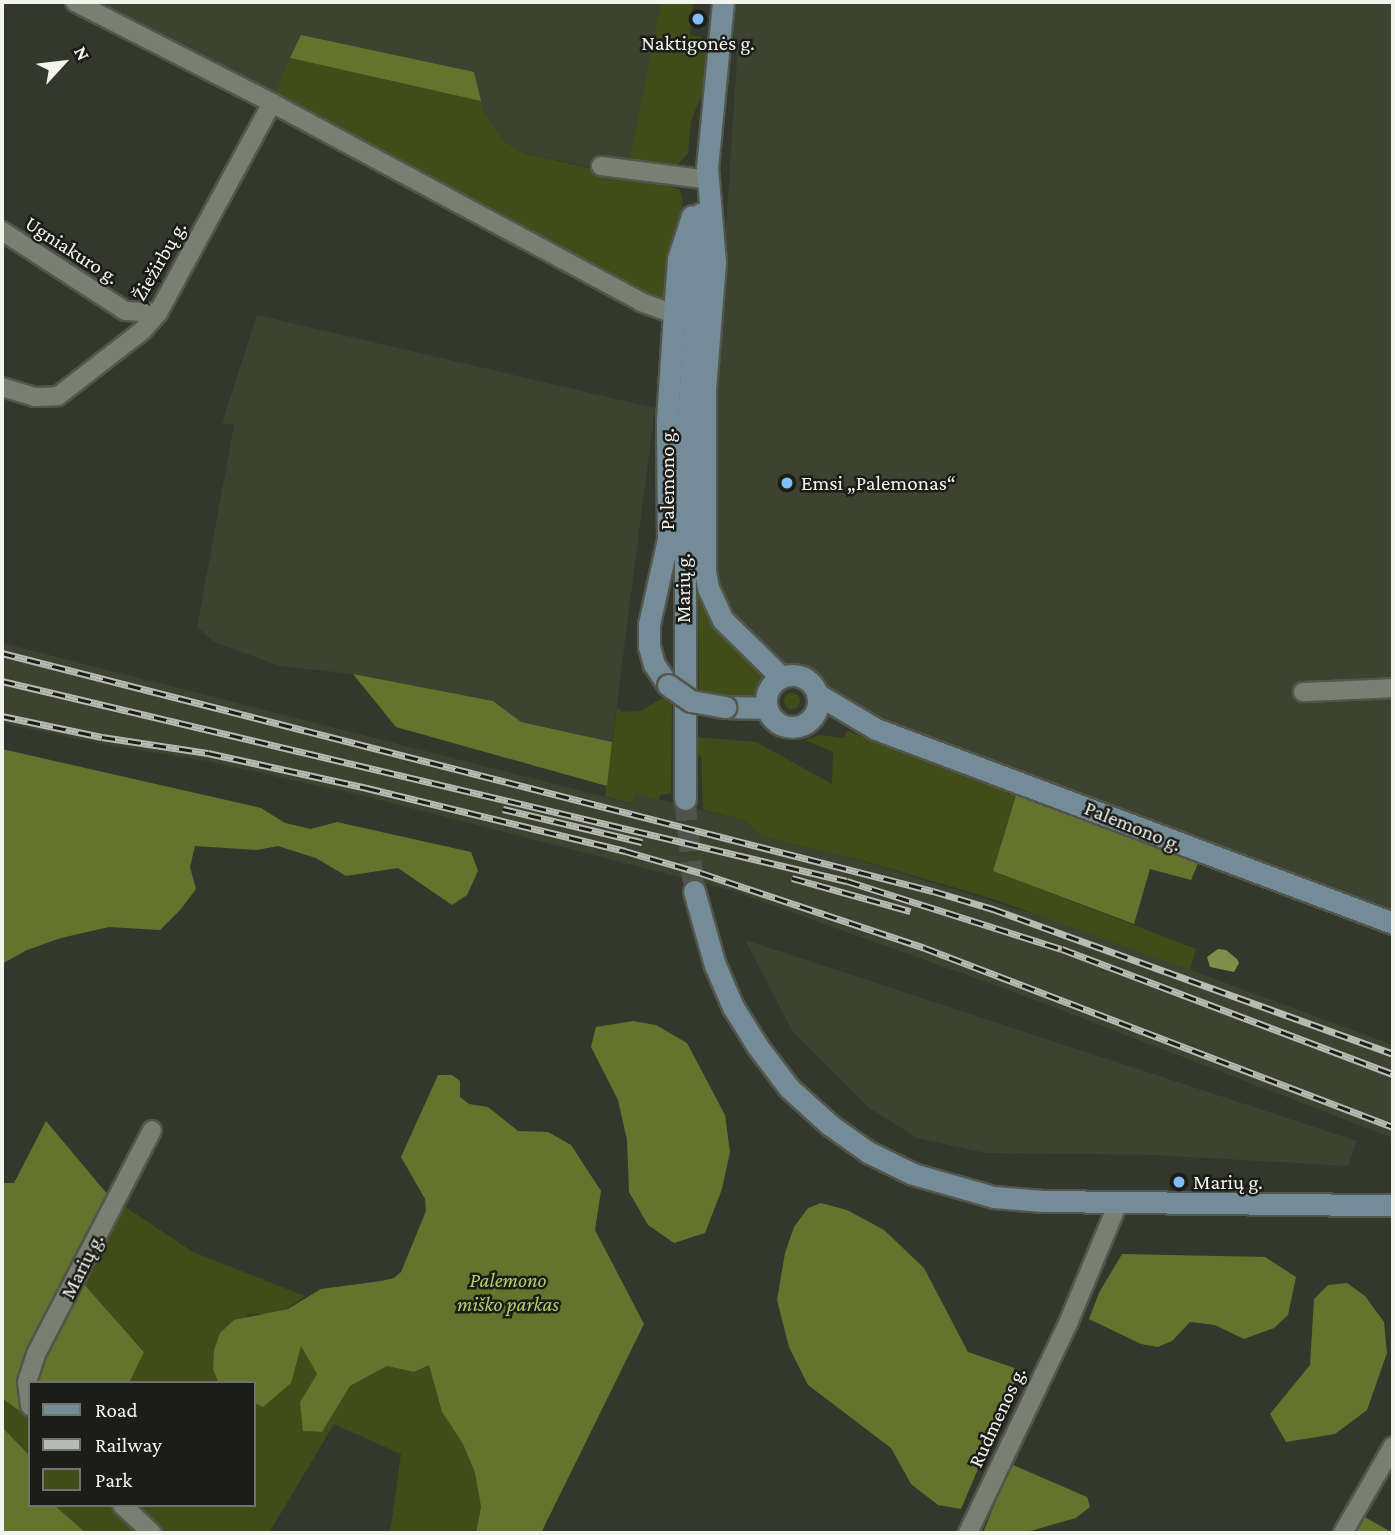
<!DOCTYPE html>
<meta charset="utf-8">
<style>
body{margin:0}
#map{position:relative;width:1395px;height:1535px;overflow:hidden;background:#34372c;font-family:"Crimson Pro",serif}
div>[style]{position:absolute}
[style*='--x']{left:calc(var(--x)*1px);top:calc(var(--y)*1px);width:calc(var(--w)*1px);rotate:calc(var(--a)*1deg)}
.built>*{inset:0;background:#3e4231}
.green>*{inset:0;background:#414c19}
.round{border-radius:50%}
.forest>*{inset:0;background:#65742d}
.water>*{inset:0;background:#7f8f49}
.secondary-tunnel>*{height:21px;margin-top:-10.5px;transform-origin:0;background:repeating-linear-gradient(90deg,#505349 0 21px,transparent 0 31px)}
.roads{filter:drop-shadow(2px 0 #53564c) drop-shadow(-2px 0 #53564c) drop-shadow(0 2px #53564c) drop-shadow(0 -2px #53564c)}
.street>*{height:18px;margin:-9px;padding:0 9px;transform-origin:9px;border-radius:9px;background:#7b7f72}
.secondary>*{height:21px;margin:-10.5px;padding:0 10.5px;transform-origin:10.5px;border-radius:10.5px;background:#748c97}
.secondary>.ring{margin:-10.5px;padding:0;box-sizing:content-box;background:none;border:21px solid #748c97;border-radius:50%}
.rail>*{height:7px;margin-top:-3.5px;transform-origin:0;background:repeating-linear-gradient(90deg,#1c1d18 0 13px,#b8bbb2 0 26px);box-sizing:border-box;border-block:2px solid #b8bbb2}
.bridges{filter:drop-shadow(2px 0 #53564c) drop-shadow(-2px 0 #53564c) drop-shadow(0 2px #53564c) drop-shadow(0 -2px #53564c)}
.secondary-bridge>*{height:21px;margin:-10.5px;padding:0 10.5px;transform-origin:10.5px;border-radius:10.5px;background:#748c97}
.dots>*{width:19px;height:19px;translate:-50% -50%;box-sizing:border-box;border:4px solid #1c1d18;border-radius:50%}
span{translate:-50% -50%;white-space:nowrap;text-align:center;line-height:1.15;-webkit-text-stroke:5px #1c1d18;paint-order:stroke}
.poi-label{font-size:21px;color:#f2f4ed}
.left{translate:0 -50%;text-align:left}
.street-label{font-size:21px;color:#f2f4ed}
.park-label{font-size:21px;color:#b6cd6a;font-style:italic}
.frame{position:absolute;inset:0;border:4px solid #f2f4ed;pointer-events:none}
.legend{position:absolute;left:28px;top:1381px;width:228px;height:126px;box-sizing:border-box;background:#1c1d18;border:2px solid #72736d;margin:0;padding:9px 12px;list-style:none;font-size:21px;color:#f2f4ed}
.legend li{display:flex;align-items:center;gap:14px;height:35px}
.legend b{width:35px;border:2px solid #72736d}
.north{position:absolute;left:28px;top:28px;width:70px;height:70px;-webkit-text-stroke:5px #1c1d18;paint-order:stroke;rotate:63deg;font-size:19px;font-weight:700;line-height:28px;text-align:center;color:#f2f4ed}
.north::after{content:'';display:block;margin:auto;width:24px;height:32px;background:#f2f4ed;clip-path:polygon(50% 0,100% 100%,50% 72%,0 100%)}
</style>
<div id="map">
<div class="built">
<i style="clip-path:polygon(66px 2px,661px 2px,629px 176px,525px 153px,504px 141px,483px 111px,301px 35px,273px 97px,96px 20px)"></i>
<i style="clip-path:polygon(736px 2px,1393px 2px,1393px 909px,858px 710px,826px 694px,815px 674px,801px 667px,784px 667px,728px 617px,716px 593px,710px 468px,737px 59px,732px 23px)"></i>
<i style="clip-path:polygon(257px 315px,655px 408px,612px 742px,521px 722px,493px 701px,353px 674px,280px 666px,214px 642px,197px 627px,234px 425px,222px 423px)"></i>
<i style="clip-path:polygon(2px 643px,633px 804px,636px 794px,745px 821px,763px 837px,856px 859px,1069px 925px,1393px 1045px,1393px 1138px,1014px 992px,733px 891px,368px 797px,207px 761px,101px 744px,2px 723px)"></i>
<i style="clip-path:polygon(745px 940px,1357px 1141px,1348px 1166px,1154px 1155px,986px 1153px,917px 1138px,868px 1107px,793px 1032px)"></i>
</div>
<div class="green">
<i style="clip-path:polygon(661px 2px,693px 2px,690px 35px,702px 37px,708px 66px,704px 89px,691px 121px,688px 153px,677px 166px,630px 159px)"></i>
<i style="clip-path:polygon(290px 58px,481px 101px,483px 111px,504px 141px,524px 153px,679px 189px,683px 199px,670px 296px,661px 300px,529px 234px,273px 97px)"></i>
<i style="clip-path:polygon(698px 573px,769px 676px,762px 684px,758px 700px,699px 697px)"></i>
<i class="round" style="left:784px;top:693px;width:16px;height:16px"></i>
<i style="clip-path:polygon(663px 698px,672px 702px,671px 793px,660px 795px,659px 800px,636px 794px,634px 804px,605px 796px,617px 707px,621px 712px,640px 711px)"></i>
<i style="clip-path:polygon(847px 731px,1017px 792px,993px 871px,1196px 949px,1190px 970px,990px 898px,857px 859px,763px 837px,745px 821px,703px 810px,701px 756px,695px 754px,695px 737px,756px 742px,832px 784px,833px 752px,805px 740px,821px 735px,844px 738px)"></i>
<i style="clip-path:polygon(121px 1204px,193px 1252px,305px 1296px,288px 1308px,270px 1314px,248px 1314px,213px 1370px,219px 1383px,129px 1383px,144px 1351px,83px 1283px)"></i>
<i style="clip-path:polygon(301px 1345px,317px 1374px,300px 1402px,304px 1431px,322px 1432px,350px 1386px,387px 1366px,414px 1372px,429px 1364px,442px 1412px,463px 1444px,475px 1473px,481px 1507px,476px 1533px,390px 1533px,401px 1454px,334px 1424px,269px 1533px,161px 1533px,131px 1505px,254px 1505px,254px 1403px,263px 1407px)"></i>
<i style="clip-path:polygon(2px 1398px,30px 1419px,30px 1456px,2px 1427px)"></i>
<i style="clip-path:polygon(54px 1505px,112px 1505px,143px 1533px,86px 1533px)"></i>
</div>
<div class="forest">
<i style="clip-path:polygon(301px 35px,474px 72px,481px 101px,290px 58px)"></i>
<i style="clip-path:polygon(353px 674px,493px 701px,521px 722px,612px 742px,607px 786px,396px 727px)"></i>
<i style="clip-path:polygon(2px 749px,261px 808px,285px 823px,311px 829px,337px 822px,471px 852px,478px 871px,467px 895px,452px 905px,398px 868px,346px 876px,316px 858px,278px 846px,257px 850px,195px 846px,190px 867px,196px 889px,181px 909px,160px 930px,109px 927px,61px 938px,27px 950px,2px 964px)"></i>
<i style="clip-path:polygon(1017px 792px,1199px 861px,1191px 880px,1150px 869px,1134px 924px,993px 871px)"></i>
<i style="clip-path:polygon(633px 1021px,656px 1025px,687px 1043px,725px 1115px,730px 1152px,722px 1189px,705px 1233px,674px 1243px,648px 1225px,629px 1192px,627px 1140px,618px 1100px,591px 1047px,596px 1027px)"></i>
<i style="clip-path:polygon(438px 1075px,452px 1075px,460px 1081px,460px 1097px,469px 1104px,488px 1107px,518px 1131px,548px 1132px,571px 1145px,601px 1191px,595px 1230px,644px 1324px,541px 1533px,476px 1533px,481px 1507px,475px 1473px,463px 1444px,442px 1412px,429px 1365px,414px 1372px,387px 1366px,350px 1386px,322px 1432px,303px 1431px,300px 1402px,317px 1374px,301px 1346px,291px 1383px,263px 1407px,254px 1403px,254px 1383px,219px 1383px,213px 1370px,214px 1350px,220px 1333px,234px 1320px,288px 1309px,321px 1289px,381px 1281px,394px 1278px,401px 1272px,426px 1211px,425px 1199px,401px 1157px)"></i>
<i style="clip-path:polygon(46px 1121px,108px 1195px,121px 1204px,83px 1283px,144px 1352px,129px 1383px,30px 1383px,30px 1419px,2px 1398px,2px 1183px,14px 1183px)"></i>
<i style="clip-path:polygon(821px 1203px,847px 1210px,884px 1230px,924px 1268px,968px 1352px,1020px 1370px,961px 1509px,938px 1505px,911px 1484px,891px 1448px,808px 1385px,789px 1347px,777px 1300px,785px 1253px,794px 1227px,808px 1208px)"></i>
<i style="clip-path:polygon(1122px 1254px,1265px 1257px,1296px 1277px,1288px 1315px,1274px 1328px,1244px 1339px,1215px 1325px,1190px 1322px,1172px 1341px,1158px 1347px,1141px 1344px,1089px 1319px,1099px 1293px)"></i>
<i style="clip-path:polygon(1347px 1283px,1365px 1296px,1384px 1322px,1387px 1353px,1367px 1410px,1335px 1434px,1286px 1442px,1270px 1414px,1310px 1365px,1314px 1299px,1328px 1285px)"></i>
<i style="clip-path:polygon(2px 1427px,30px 1456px,30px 1505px,54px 1505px,86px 1533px,2px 1533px)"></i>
<i style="clip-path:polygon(1011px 1464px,1087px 1497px,1090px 1507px,1076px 1518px,1023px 1533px,983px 1533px)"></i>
<i style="clip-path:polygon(1361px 1515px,1393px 1533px,1351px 1533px)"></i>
</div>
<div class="water">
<i style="clip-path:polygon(1218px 949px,1226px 950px,1237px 959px,1239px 963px,1234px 972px,1210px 967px,1207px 957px)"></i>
</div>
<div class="secondary-tunnel">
<i style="--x:685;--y:799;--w:92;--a:84.4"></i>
</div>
<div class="roads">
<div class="street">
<i style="--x:75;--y:2;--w:221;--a:27.1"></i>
<i style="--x:272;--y:103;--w:419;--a:28.3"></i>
<i style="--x:641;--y:302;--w:35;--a:20"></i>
<i style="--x:601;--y:166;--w:103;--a:7.3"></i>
<i style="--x:2;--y:231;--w:147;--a:33"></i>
<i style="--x:125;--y:311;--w:33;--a:3"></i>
<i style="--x:2;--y:387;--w:34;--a:17"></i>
<i style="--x:34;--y:397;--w:24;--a:-2"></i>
<i style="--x:58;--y:396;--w:108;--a:-37.8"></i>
<i style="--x:143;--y:330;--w:23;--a:-49"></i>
<i style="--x:158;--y:313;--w:239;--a:-61.5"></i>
<i style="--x:1303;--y:692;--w:90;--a:-2.5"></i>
<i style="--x:30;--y:1406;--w:24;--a:-97"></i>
<i style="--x:27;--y:1382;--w:29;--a:-72"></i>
<i style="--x:36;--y:1354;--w:252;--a:-62.6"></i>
<i style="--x:122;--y:1505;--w:41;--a:43"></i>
<i style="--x:968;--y:1533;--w:235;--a:-64.5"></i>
<i style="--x:1069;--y:1321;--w:128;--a:-67.4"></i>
<i style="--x:1343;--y:1533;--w:100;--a:-60.1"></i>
</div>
<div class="secondary">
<i style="--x:723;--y:2;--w:166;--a:95.5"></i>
<i style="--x:707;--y:167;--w:95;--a:85.2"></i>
<i style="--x:715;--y:262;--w:128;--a:94.5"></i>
<i style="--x:705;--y:390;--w:181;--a:90"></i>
<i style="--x:705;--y:571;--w:17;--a:80"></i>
<i style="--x:708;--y:588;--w:35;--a:65"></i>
<i style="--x:723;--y:620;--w:81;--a:44.5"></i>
<i class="ring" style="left:766px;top:675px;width:31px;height:31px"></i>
<i style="--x:668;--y:685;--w:25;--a:-124"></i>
<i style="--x:654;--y:664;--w:19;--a:-106"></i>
<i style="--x:649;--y:646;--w:22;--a:-90"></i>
<i style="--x:649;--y:624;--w:87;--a:-77.4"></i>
<i style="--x:668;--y:539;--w:118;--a:-90.5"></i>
<i style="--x:667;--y:421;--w:107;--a:-86.3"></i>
<i style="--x:674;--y:314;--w:55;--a:-85.8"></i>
<i style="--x:678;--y:259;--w:45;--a:-72"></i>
<i style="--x:817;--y:694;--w:69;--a:30.7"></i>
<i style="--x:876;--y:729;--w:552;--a:20.57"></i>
<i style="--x:725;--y:707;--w:42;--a:1.4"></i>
<i style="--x:685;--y:799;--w:333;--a:-90"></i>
<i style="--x:685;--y:466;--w:253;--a:-86.4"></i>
<i style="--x:694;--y:891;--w:77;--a:74.2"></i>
<i style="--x:715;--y:965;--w:46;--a:66.8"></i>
<i style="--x:733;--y:1007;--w:47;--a:58"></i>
<i style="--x:758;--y:1047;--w:51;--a:52.9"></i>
<i style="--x:789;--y:1088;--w:55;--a:42.1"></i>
<i style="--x:830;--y:1125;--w:47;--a:35.4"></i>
<i style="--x:868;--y:1152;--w:50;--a:26.1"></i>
<i style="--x:913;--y:1174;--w:84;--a:15.9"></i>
<i style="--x:994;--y:1197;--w:49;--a:4.7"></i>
<i style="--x:1043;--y:1201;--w:350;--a:0.7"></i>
</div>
</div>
<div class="rail">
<i style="--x:2;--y:653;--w:961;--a:14.34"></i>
<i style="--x:933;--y:891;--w:63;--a:16.7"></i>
<i style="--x:993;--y:909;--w:425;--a:19.9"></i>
<i style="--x:2;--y:681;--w:868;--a:13.32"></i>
<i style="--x:847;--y:881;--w:225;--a:17.6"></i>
<i style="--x:1062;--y:949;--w:354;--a:20.7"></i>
<i style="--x:2;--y:716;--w:102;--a:11.9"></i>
<i style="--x:102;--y:737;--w:107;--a:8.6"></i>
<i style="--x:208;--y:753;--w:163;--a:12.4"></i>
<i style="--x:367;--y:788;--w:266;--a:13.7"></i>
<i style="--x:625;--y:851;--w:79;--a:16.1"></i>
<i style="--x:701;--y:873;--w:236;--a:18.5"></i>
<i style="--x:925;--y:948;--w:501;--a:20.93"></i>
<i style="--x:503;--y:809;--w:143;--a:13.4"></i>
<i style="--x:792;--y:878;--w:123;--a:15.6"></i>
</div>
<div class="bridges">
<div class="secondary-bridge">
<i style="--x:668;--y:685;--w:28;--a:35"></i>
<i style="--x:691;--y:701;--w:35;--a:10"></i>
</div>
</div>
<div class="dots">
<i style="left:698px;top:19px;background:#80bdfa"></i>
<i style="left:787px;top:483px;background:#80bdfa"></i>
<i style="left:1179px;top:1182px;background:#80bdfa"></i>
</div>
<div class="poi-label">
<span style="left:698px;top:43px">Naktigonės g.</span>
<span class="left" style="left:801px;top:483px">Emsi „Palemonas“</span>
<span class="left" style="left:1193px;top:1182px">Marių g.</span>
</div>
<div class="street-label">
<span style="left:72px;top:250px;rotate:33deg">Ugniakuro g.</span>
<span style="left:159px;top:261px;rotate:-60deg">Žiežirbų g.</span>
<span style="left:667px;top:479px;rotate:-90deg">Palemono g.</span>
<span style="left:683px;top:588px;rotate:-90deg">Marių g.</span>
<span style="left:1133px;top:826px;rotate:22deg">Palemono g.</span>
<span style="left:82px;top:1266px;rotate:-63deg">Marių g.</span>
<span style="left:997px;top:1417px;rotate:-65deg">Rudmenos g.</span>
</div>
<div class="park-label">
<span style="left:508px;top:1292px">Palemono<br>miško parkas</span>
</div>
<div class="frame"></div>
<ul class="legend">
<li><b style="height:9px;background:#748c97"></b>Road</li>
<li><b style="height:9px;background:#b8bbb2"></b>Railway</li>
<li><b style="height:19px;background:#414c19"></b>Park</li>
</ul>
<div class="north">N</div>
</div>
